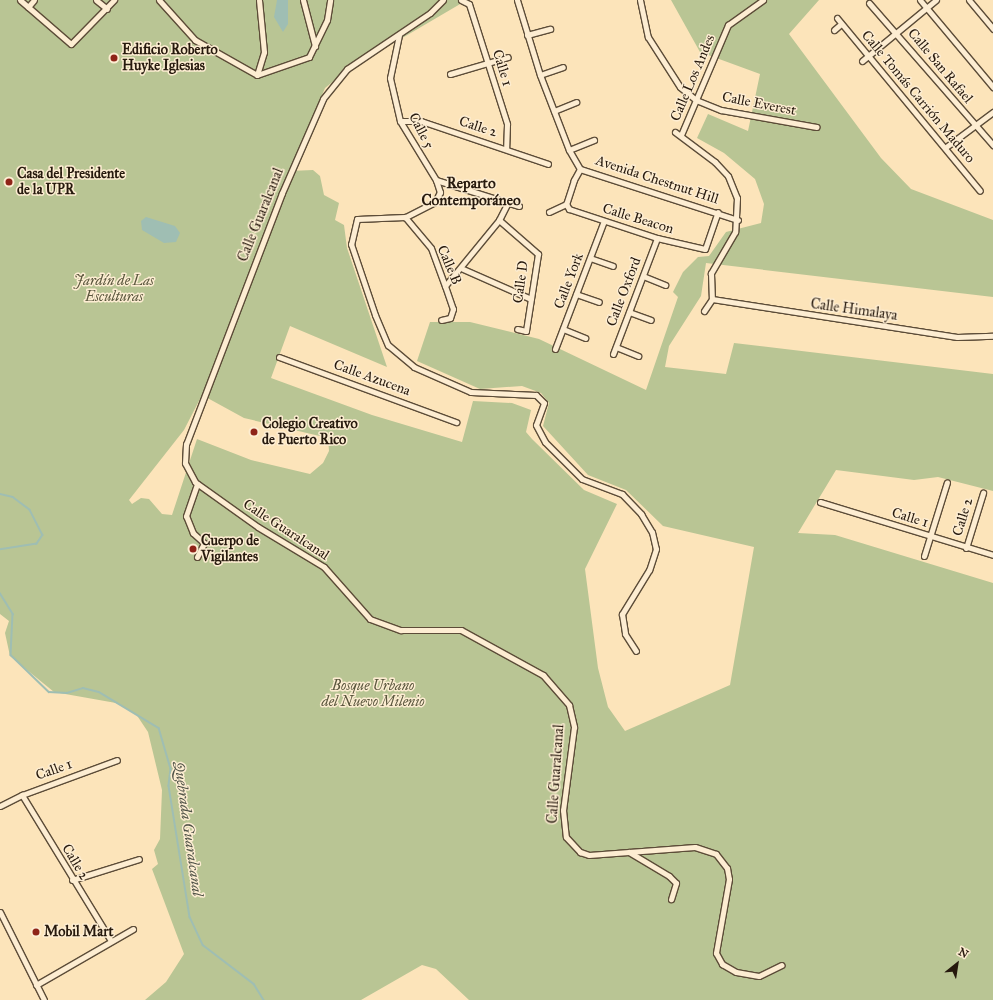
<!DOCTYPE html>
<meta charset="utf-8">
<style>
body{margin:0}
#map{position:relative;width:993px;height:1000px;overflow:hidden;background:#fce4ba;font-family:"IM FELL Great Primer",serif}
div>[style]{position:absolute}
[style*='--x']{left:calc(var(--x)*1px);top:calc(var(--y)*1px);width:calc(var(--w)*1px);rotate:calc(var(--a)*1deg)}
.green>*{inset:0;background:#b9c594}
.water>*{inset:0;background:#9fbeb3}
.stream>*{height:1.5px;margin:-0.75px;padding:0 0.75px;transform-origin:0.75px;border-radius:0.75px;background:#9fbeb3}
.roads{filter:drop-shadow(1px 0 #5c4c38) drop-shadow(-1px 0 #5c4c38) drop-shadow(0 1px #5c4c38) drop-shadow(0 -1px #5c4c38)}
.minor>*{height:5px;margin:-2.5px;padding:0 2.5px;transform-origin:2.5px;border-radius:2.5px;background:#fdedd2}
.dots>*{width:11px;height:11px;translate:-50% -50%;box-sizing:border-box;border:2px solid #fdedd2;border-radius:50%}
span{translate:-50% -50%;white-space:nowrap;text-align:center;line-height:1.15;-webkit-text-stroke:3px #fdedd2;paint-order:stroke}
.poi-label{font-size:14px;color:#26190d;font-weight:700}
.left{translate:0 -50%;text-align:left}
.street-label{font-size:14px;color:#26190d}
.park-label{font-size:14px;color:#59553c;font-style:italic}
.neighbourhood-label{font-size:15px;color:#26190d;font-weight:700}
.water-label{font-size:15px;color:#505347;font-style:italic}
.north{position:absolute;left:937px;top:944px;width:40px;height:40px;-webkit-text-stroke:3px #fdedd2;paint-order:stroke;rotate:30deg;font-size:11px;font-weight:700;line-height:16px;text-align:center;color:#26190d}
.north::after{content:'';display:block;margin:auto;width:14px;height:18px;background:#26190d;clip-path:polygon(50% 0,100% 100%,50% 72%,0 100%)}
</style>
<div id="map">
<div class="green">
<i style="clip-path:polygon(evenodd,0 0,467px 0,346px 71px,325px 88px,290px 171px,313px 170px,320px 176px,324px 195px,339px 203px,335px 220px,344px 225px,347px 248px,387px 367px,290px 326px,271px 378px,372px 415px,462px 442px,473px 401px,512px 403px,531px 410px,526px 432px,532px 439px,584px 490px,617px 504px,585px 569px,598px 668px,608px 707px,625px 731px,730px 685px,754px 547px,663px 526px,626px 490px,588px 475px,543px 426px,549px 403px,541px 393px,522px 386px,480px 389px,417px 361px,430px 322px,470px 322px,539px 339px,646px 390px,678px 297px,673px 292px,683px 272px,698px 257px,709px 256px,726px 232px,761px 223px,764px 204px,755px 179px,724px 153px,697px 138px,708px 114px,748px 131px,760px 74px,700px 52px,671px 0,819px 0,789px 34px,881px 158px,911px 189px,993px 220px,993px 297px,706px 263px,701px 296px,669px 346px,665px 367px,726px 374px,734px 343px,993px 374px,993px 491px,938px 477px,914px 480px,836px 470px,798px 533px,835px 535px,993px 583px,993px 1000px,469px 1000px,436px 969px,422px 965px,361px 1000px,145px 1000px,166px 982px,184px 954px,152px 869px,158px 864px,154px 850px,160px 839px,162px 790px,148px 732px,136px 714px,116px 703px,54px 692px,10px 656px,5px 633px,9px 621px,0 614px,0 0,202px 395px,244px 418px,328px 438px,329px 451px,323px 463px,310px 474px,251px 460px,197px 439px,172px 515px,162px 514px,149px 499px,141px 498px,132px 504px,129px 500px,184px 430px,202px 395px)"></i>
</div>
<div class="water">
<i style="clip-path:polygon(277px 0,288px 0,288px 24px,283px 32px,274px 17px)"></i>
<i style="clip-path:polygon(146px 217px,175px 226px,180px 233px,176px 242px,164px 243px,142px 230px,141px 221px)"></i>
</div>
<div class="stream">
<i style="--x:0;--y:494;--w:13;--a:13"></i>
<i style="--x:13;--y:497;--w:21;--a:37"></i>
<i style="--x:30;--y:510;--w:28;--a:63"></i>
<i style="--x:43;--y:535;--w:11;--a:124"></i>
<i style="--x:37;--y:544;--w:37;--a:171"></i>
<i style="--x:0;--y:593;--w:25;--a:58"></i>
<i style="--x:13;--y:614;--w:41;--a:92.8"></i>
<i style="--x:11;--y:655;--w:53;--a:44.2"></i>
<i style="--x:49;--y:692;--w:18;--a:3"></i>
<i style="--x:67;--y:693;--w:17;--a:-17"></i>
<i style="--x:83;--y:688;--w:16;--a:14"></i>
<i style="--x:99;--y:692;--w:70;--a:31"></i>
<i style="--x:159;--y:728;--w:43;--a:73.7"></i>
<i style="--x:171;--y:769;--w:17;--a:97"></i>
<i style="--x:169;--y:786;--w:133;--a:80.9"></i>
<i style="--x:190;--y:917;--w:31;--a:65"></i>
<i style="--x:203;--y:945;--w:64;--a:37.4"></i>
<i style="--x:254;--y:984;--w:19;--a:58"></i>
</div>
<div class="roads">
<div class="minor">
<i style="--x:20;--y:0;--w:67;--a:40.8"></i>
<i style="--x:71;--y:44;--w:62;--a:-45.7"></i>
<i style="--x:96;--y:0;--w:14;--a:39"></i>
<i style="--x:159;--y:0;--w:54;--a:48"></i>
<i style="--x:195;--y:40;--w:71;--a:29.4"></i>
<i style="--x:257;--y:75;--w:55;--a:-19.1"></i>
<i style="--x:309;--y:57;--w:41;--a:-64.1"></i>
<i style="--x:327;--y:20;--w:20;--a:-81"></i>
<i style="--x:303;--y:0;--w:48;--a:75.4"></i>
<i style="--x:443;--y:0;--w:18;--a:135"></i>
<i style="--x:430;--y:13;--w:100;--a:146"></i>
<i style="--x:347;--y:69;--w:38;--a:129"></i>
<i style="--x:323;--y:99;--w:103;--a:113.6"></i>
<i style="--x:282;--y:193;--w:269;--a:110.9"></i>
<i style="--x:186;--y:444;--w:19;--a:93"></i>
<i style="--x:185;--y:463;--w:21;--a:62"></i>
<i style="--x:195;--y:482;--w:77;--a:35.5"></i>
<i style="--x:258;--y:527;--w:77;--a:31.2"></i>
<i style="--x:324;--y:567;--w:69;--a:48.5"></i>
<i style="--x:370;--y:619;--w:33;--a:20"></i>
<i style="--x:401;--y:630;--w:60;--a:0"></i>
<i style="--x:461;--y:630;--w:94;--a:28.8"></i>
<i style="--x:543;--y:675;--w:40;--a:49"></i>
<i style="--x:569;--y:705;--w:23;--a:77"></i>
<i style="--x:574;--y:727;--w:84;--a:97.5"></i>
<i style="--x:563;--y:810;--w:27;--a:84"></i>
<i style="--x:566;--y:837;--w:21;--a:47"></i>
<i style="--x:580;--y:852;--w:9;--a:18"></i>
<i style="--x:589;--y:855;--w:106;--a:-4.3"></i>
<i style="--x:695;--y:847;--w:22;--a:18"></i>
<i style="--x:716;--y:854;--w:18;--a:52"></i>
<i style="--x:727;--y:868;--w:11;--a:80"></i>
<i style="--x:729;--y:879;--w:75;--a:100"></i>
<i style="--x:716;--y:953;--w:13;--a:61"></i>
<i style="--x:722;--y:964;--w:16;--a:30"></i>
<i style="--x:736;--y:972;--w:23;--a:10"></i>
<i style="--x:759;--y:976;--w:25;--a:-26"></i>
<i style="--x:461;--y:0;--w:9;--a:27"></i>
<i style="--x:469;--y:4;--w:126;--a:72.4"></i>
<i style="--x:507;--y:124;--w:25;--a:92"></i>
<i style="--x:517;--y:0;--w:78;--a:73"></i>
<i style="--x:540;--y:75;--w:80;--a:68.9"></i>
<i style="--x:569;--y:150;--w:22;--a:60"></i>
<i style="--x:580;--y:169;--w:166;--a:17.9"></i>
<i style="--x:640;--y:0;--w:38;--a:78"></i>
<i style="--x:648;--y:37;--w:59;--a:57.4"></i>
<i style="--x:680;--y:87;--w:21;--a:39"></i>
<i style="--x:696;--y:100;--w:27;--a:22"></i>
<i style="--x:721;--y:110;--w:97;--a:10.1"></i>
<i style="--x:920;--y:0;--w:114;--a:50"></i>
<i style="--x:969;--y:0;--w:38;--a:50"></i>
<i style="--x:869;--y:3;--w:189;--a:48.9"></i>
<i style="--x:28;--y:7;--w:9;--a:-49"></i>
<i style="--x:837;--y:18;--w:224;--a:50.4"></i>
<i style="--x:834;--y:30;--w:9;--a:-41"></i>
<i style="--x:399;--y:35;--w:44;--a:101.8"></i>
<i style="--x:390;--y:78;--w:44;--a:76.9"></i>
<i style="--x:400;--y:121;--w:69;--a:58.6"></i>
<i style="--x:436;--y:180;--w:13;--a:72"></i>
<i style="--x:440;--y:192;--w:11;--a:117"></i>
<i style="--x:435;--y:202;--w:34;--a:153"></i>
<i style="--x:405;--y:217;--w:48;--a:177.6"></i>
<i style="--x:357;--y:219;--w:26;--a:103"></i>
<i style="--x:351;--y:244;--w:75;--a:71.3"></i>
<i style="--x:375;--y:315;--w:33;--a:67"></i>
<i style="--x:388;--y:345;--w:34;--a:40"></i>
<i style="--x:414;--y:367;--w:62;--a:23.7"></i>
<i style="--x:471;--y:392;--w:65;--a:2.6"></i>
<i style="--x:536;--y:395;--w:11;--a:45"></i>
<i style="--x:544;--y:403;--w:23;--a:110"></i>
<i style="--x:536;--y:425;--w:19;--a:62"></i>
<i style="--x:545;--y:442;--w:52;--a:45"></i>
<i style="--x:582;--y:479;--w:43;--a:20.6"></i>
<i style="--x:622;--y:494;--w:28;--a:46"></i>
<i style="--x:641;--y:514;--w:21;--a:59"></i>
<i style="--x:652;--y:532;--w:17;--a:77"></i>
<i style="--x:656;--y:549;--w:22;--a:108"></i>
<i style="--x:649;--y:570;--w:52;--a:121.5"></i>
<i style="--x:622;--y:614;--w:20;--a:81"></i>
<i style="--x:625;--y:634;--w:20;--a:57"></i>
<i style="--x:527;--y:35;--w:24;--a:-15"></i>
<i style="--x:862;--y:61;--w:96;--a:-39.5"></i>
<i style="--x:450;--y:74;--w:60;--a:-16.3"></i>
<i style="--x:257;--y:75;--w:24;--a:-73"></i>
<i style="--x:264;--y:52;--w:52;--a:-95.5"></i>
<i style="--x:540;--y:75;--w:24;--a:-19"></i>
<i style="--x:554;--y:111;--w:24;--a:-22"></i>
<i style="--x:400;--y:121;--w:21;--a:0"></i>
<i style="--x:421;--y:121;--w:134;--a:18.7"></i>
<i style="--x:675;--y:132;--w:50;--a:36.9"></i>
<i style="--x:715;--y:162;--w:19;--a:47"></i>
<i style="--x:728;--y:176;--w:24;--a:68"></i>
<i style="--x:737;--y:198;--w:34;--a:93"></i>
<i style="--x:735;--y:232;--w:48;--a:120.3"></i>
<i style="--x:711;--y:273;--w:26;--a:88"></i>
<i style="--x:681;--y:135;--w:120;--a:-66.9"></i>
<i style="--x:728;--y:25;--w:43;--a:-35.5"></i>
<i style="--x:946;--y:147;--w:59;--a:-36.7"></i>
<i style="--x:569;--y:150;--w:27;--a:-22"></i>
<i style="--x:580;--y:169;--w:13;--a:119"></i>
<i style="--x:574;--y:180;--w:25;--a:108"></i>
<i style="--x:566;--y:204;--w:6;--a:59"></i>
<i style="--x:569;--y:209;--w:93;--a:18.2"></i>
<i style="--x:657;--y:238;--w:49;--a:12.9"></i>
<i style="--x:705;--y:249;--w:39;--a:-71"></i>
<i style="--x:436;--y:180;--w:87;--a:17.4"></i>
<i style="--x:549;--y:212;--w:19;--a:-25"></i>
<i style="--x:405;--y:217;--w:40;--a:50"></i>
<i style="--x:431;--y:248;--w:40;--a:69.8"></i>
<i style="--x:445;--y:286;--w:24;--a:71"></i>
<i style="--x:453;--y:309;--w:9;--a:108"></i>
<i style="--x:450;--y:318;--w:9;--a:167"></i>
<i style="--x:499;--y:220;--w:52;--a:41.1"></i>
<i style="--x:538;--y:254;--w:78;--a:98.9"></i>
<i style="--x:526;--y:331;--w:9;--a:-167"></i>
<i style="--x:590;--y:258;--w:24;--a:19"></i>
<i style="--x:463;--y:269;--w:74;--a:23.8"></i>
<i style="--x:643;--y:276;--w:24;--a:22"></i>
<i style="--x:445;--y:286;--w:85;--a:-50.7"></i>
<i style="--x:499;--y:220;--w:20;--a:-63"></i>
<i style="--x:576;--y:294;--w:24;--a:19"></i>
<i style="--x:712;--y:299;--w:248;--a:8.8"></i>
<i style="--x:957;--y:337;--w:36;--a:-2"></i>
<i style="--x:704;--y:311;--w:14;--a:-56"></i>
<i style="--x:629;--y:312;--w:23;--a:20"></i>
<i style="--x:563;--y:329;--w:24;--a:22"></i>
<i style="--x:616;--y:347;--w:24;--a:22"></i>
<i style="--x:555;--y:349;--w:137;--a:-69.1"></i>
<i style="--x:613;--y:354;--w:124;--a:-69.2"></i>
<i style="--x:279;--y:357;--w:189;--a:20.2"></i>
<i style="--x:820;--y:502;--w:181;--a:17"></i>
<i style="--x:966;--y:548;--w:58;--a:-72.8"></i>
<i style="--x:924;--y:556;--w:77;--a:-72.7"></i>
<i style="--x:197;--y:557;--w:16;--a:-63"></i>
<i style="--x:204;--y:543;--w:15;--a:-138"></i>
<i style="--x:193;--y:533;--w:18;--a:-112"></i>
<i style="--x:186;--y:516;--w:34;--a:-71"></i>
<i style="--x:22;--y:795;--w:171;--a:58.6"></i>
<i style="--x:0;--y:806;--w:25;--a:-27"></i>
<i style="--x:22;--y:795;--w:101;--a:-20.2"></i>
<i style="--x:629;--y:852;--w:47;--a:31"></i>
<i style="--x:669;--y:876;--w:10;--a:45"></i>
<i style="--x:676;--y:883;--w:17;--a:107"></i>
<i style="--x:72;--y:880;--w:70;--a:-17.4"></i>
<i style="--x:0;--y:912;--w:98;--a:63.4"></i>
<i style="--x:36;--y:985;--w:112;--a:-30"></i>
</div>
</div>
<div class="dots">
<i style="left:114px;top:58px;background:#8f2418"></i>
<i style="left:9px;top:182px;background:#8f2418"></i>
<i style="left:254px;top:432px;background:#8f2418"></i>
<i style="left:193px;top:549px;background:#8f2418"></i>
<i style="left:36px;top:932px;background:#8f2418"></i>
</div>
<div class="poi-label">
<span class="left" style="left:122px;top:58px">Edificio Roberto<br>Huyke Iglesias</span>
<span class="left" style="left:17px;top:182px">Casa del Presidente<br>de la UPR</span>
<span class="left" style="left:262px;top:432px">Colegio Creativo<br>de Puerto Rico</span>
<span class="left" style="left:201px;top:549px">Cuerpo de<br>Vigilantes</span>
<span class="left" style="left:44px;top:932px">Mobil Mart</span>
</div>
<div class="street-label">
<span style="left:940px;top:66px;rotate:50deg">Calle San Rafael</span>
<span style="left:502px;top:68px;rotate:73deg">Calle 1</span>
<span style="left:693px;top:78px;rotate:-67deg">Calle Los Andes</span>
<span style="left:918px;top:97px;rotate:50deg">Calle Tomás Carrión Maduro</span>
<span style="left:759px;top:104px;rotate:11deg">Calle Everest</span>
<span style="left:478px;top:127px;rotate:18deg">Calle 2</span>
<span style="left:421px;top:131px;rotate:63deg">Calle 5</span>
<span style="left:657px;top:180px;rotate:18deg">Avenida Chestnut Hill</span>
<span style="left:261px;top:215px;rotate:-68deg">Calle Guaralcanal</span>
<span style="left:638px;top:219px;rotate:17deg">Calle Beacon</span>
<span style="left:449px;top:265px;rotate:67deg">Calle B</span>
<span style="left:569px;top:281px;rotate:-69deg">Calle York</span>
<span style="left:521px;top:282px;rotate:-82deg">Calle D</span>
<span style="left:624px;top:292px;rotate:-69deg">Calle Oxford</span>
<span style="left:854px;top:310px;rotate:8deg">Calle Himalaya</span>
<span style="left:372px;top:378px;rotate:20deg">Calle Azucena</span>
<span style="left:963px;top:517px;rotate:-73deg">Calle 2</span>
<span style="left:910px;top:518px;rotate:17deg">Calle 1</span>
<span style="left:286px;top:530px;rotate:33deg">Calle Guaralcanal</span>
<span style="left:54px;top:770px;rotate:-20deg">Calle 1</span>
<span style="left:556px;top:774px;rotate:-86deg">Calle Guaralcanal</span>
<span style="left:75px;top:862px;rotate:59deg">Calle 2</span>
</div>
<div class="park-label">
<span style="left:114px;top:289px">Jardín de Las<br>Esculturas</span>
<span style="left:373px;top:694px">Bosque Urbano<br>del Nuevo Milenio</span>
</div>
<div class="neighbourhood-label">
<span style="left:471px;top:192px">Reparto<br>Contemporáneo</span>
</div>
<div class="water-label">
<span style="left:188px;top:829px;rotate:82deg">Quebrada Guaralcanal</span>
</div>
<div class="north">N</div>
</div>
